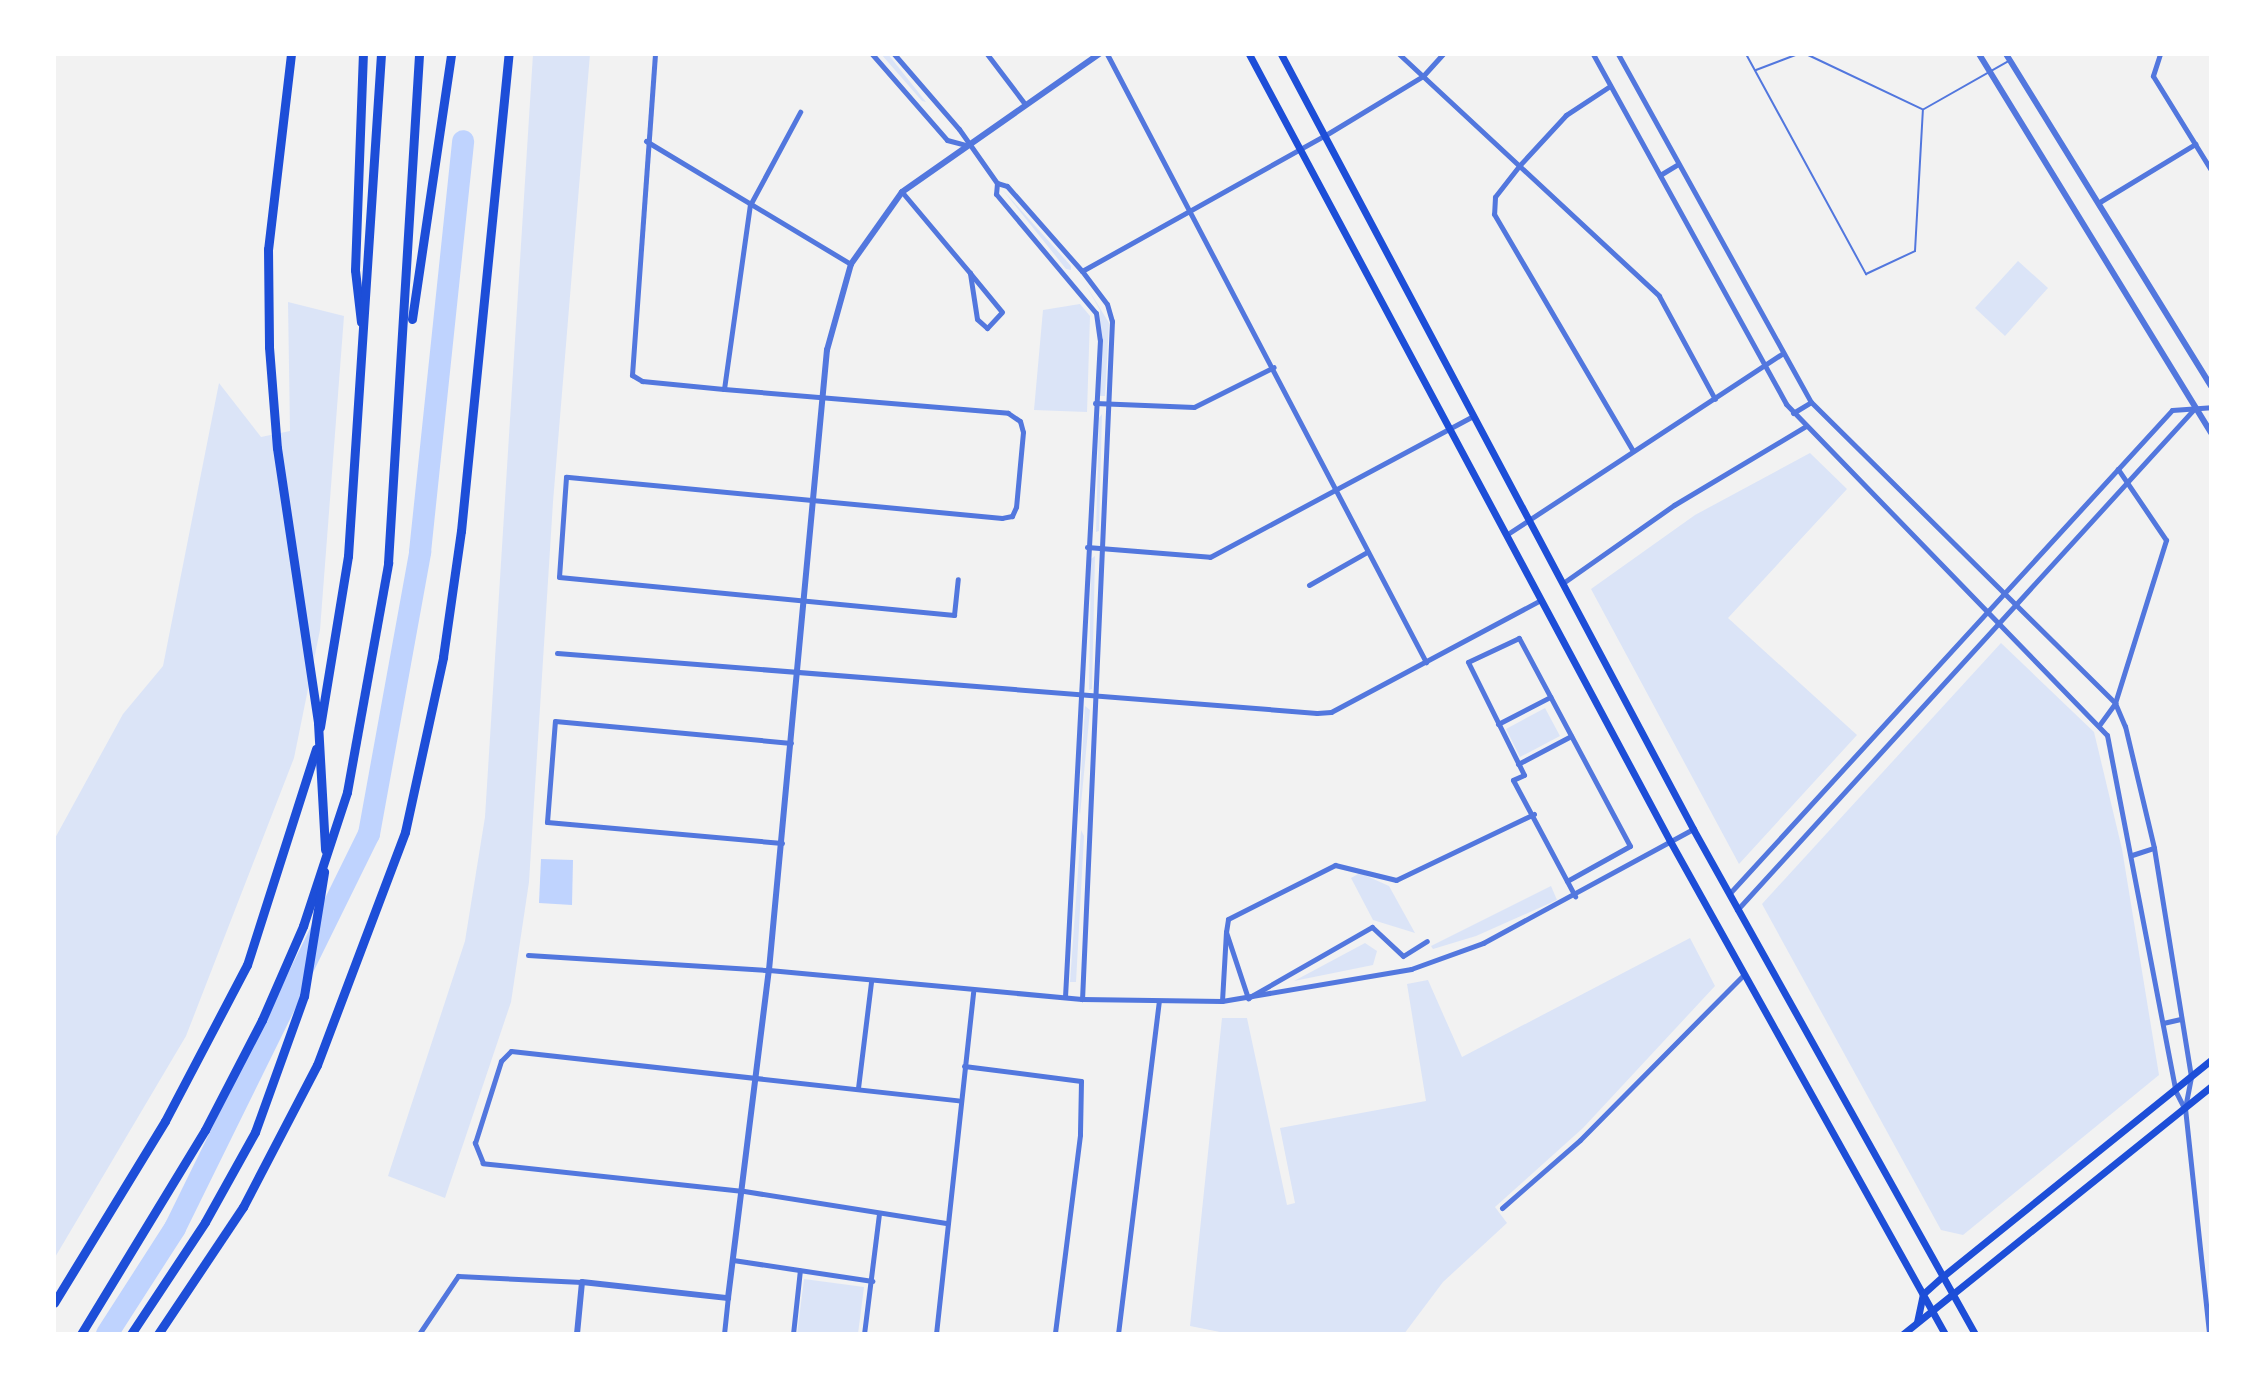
<!DOCTYPE html>
<style>
body{margin:0}
#map{position:relative;width:2265px;height:1388px;overflow:hidden;background:#f2f2f2;font-family:"Roboto Condensed",sans-serif}
div>[style]{position:absolute}
[style*='--x']{left:calc(var(--x)*1px);top:calc(var(--y)*1px);width:calc(var(--w)*1px);rotate:calc(var(--a)*1deg)}
.green>*{inset:0;background:#dbe4f7}
.water>*{inset:0;background:#bfd3fe}
.river>*{height:22px;margin:-11px;padding:0 11px;transform-origin:11px;border-radius:11px;background:#bfd3fe}
.service>*{height:2px;margin:-1px;padding:0 1px;transform-origin:1px;border-radius:1px;background:#5277de}
.minor>*{height:5px;margin:-2.5px;padding:0 2.5px;transform-origin:2.5px;border-radius:2.5px;background:#5277de}
.tertiary>*{height:6px;margin:-3px;padding:0 3px;transform-origin:3px;border-radius:3px;background:#5277de}
.secondary>*{height:7px;margin:-3.5px;padding:0 3.5px;transform-origin:3.5px;border-radius:3.5px;background:#1d4ed8}
.motorway>*{height:9px;margin:-4.5px;padding:0 4.5px;transform-origin:4.5px;border-radius:4.5px;background:#1d4ed8}
span{translate:-50% -50%;white-space:nowrap;text-align:center;line-height:1.15;-webkit-text-stroke:8px #fff;paint-order:stroke}
.frame{position:absolute;inset:0;border:56px solid #fff;pointer-events:none}
</style>
<div id="map">
<div class="green">
<i style="clip-path:polygon(533px 54px,590px 54px,553px 502px,529px 882px,511px 1002px,445px 1198px,388px 1176px,465px 941px,485px 817px)"></i>
<i style="clip-path:polygon(881px 54px,888px 54px,926px 102px,922px 101px)"></i>
<i style="clip-path:polygon(1002px 189px,1071px 266px,1071px 270px,1066px 269px)"></i>
<i style="clip-path:polygon(2018px 261px,2048px 288px,2005px 336px,1975px 308px)"></i>
<i style="clip-path:polygon(1084px 282px,1109px 323px,1105px 396px,1100px 396px,1100px 310px)"></i>
<i style="clip-path:polygon(288px 302px,344px 316px,320px 630px,294px 758px,186px 1036px,54px 1259px,54px 840px,123px 714px,163px 666px,219px 383px,261px 437px,290px 431px)"></i>
<i style="clip-path:polygon(1080px 304px,1090px 316px,1087px 412px,1034px 410px,1043px 310px)"></i>
<i style="clip-path:polygon(1102px 414px,1099px 531px,1096px 532px,1099px 418px)"></i>
<i style="clip-path:polygon(1810px 453px,1847px 489px,1728px 618px,1857px 735px,1739px 864px,1591px 589px,1695px 515px)"></i>
<i style="clip-path:polygon(1095px 556px,1092px 689px,1089px 690px,1091px 559px)"></i>
<i style="clip-path:polygon(2001px 643px,2094px 732px,2122px 849px,2159px 1075px,1963px 1235px,1941px 1230px,1762px 904px)"></i>
<i style="clip-path:polygon(1085px 706px,1090px 710px,1080px 815px,1079px 811px)"></i>
<i style="clip-path:polygon(1545px 708px,1560px 736px,1520px 757px,1506px 729px)"></i>
<i style="clip-path:polygon(1081px 830px,1084px 836px,1076px 982px,1070px 982px)"></i>
<i style="clip-path:polygon(1360px 873px,1389px 886px,1415px 933px,1373px 920px,1351px 878px)"></i>
<i style="clip-path:polygon(1551px 886px,1557px 900px,1476px 936px,1433px 949px,1431px 946px)"></i>
<i style="clip-path:polygon(1690px 938px,1715px 986px,1583px 1128px,1495px 1207px,1507px 1223px,1443px 1282px,1404px 1334px,1230px 1334px,1190px 1326px,1222px 1018px,1247px 1018px,1287px 1205px,1295px 1203px,1280px 1128px,1426px 1101px,1407px 984px,1428px 980px,1462px 1057px)"></i>
<i style="clip-path:polygon(1365px 943px,1377px 951px,1373px 965px,1294px 981px)"></i>
<i style="clip-path:polygon(804px 1279px,864px 1287px,858px 1334px,797px 1334px)"></i>
</div>
<div class="water">
<i style="clip-path:polygon(541px 859px,573px 860px,572px 905px,539px 903px)"></i>
</div>
<div class="river">
<i style="--x:107;--y:1334;--w:126;--a:-57.3"></i>
<i style="--x:175;--y:1228;--w:439;--a:-63.8"></i>
<i style="--x:369;--y:834;--w:287;--a:-79.7"></i>
<i style="--x:420;--y:552;--w:413;--a:-84"></i>
</div>
<div class="service">
<i style="--x:1746;--y:54;--w:251;--a:61.4"></i>
<i style="--x:1866;--y:274;--w:54;--a:-25.1"></i>
<i style="--x:1915;--y:251;--w:142;--a:-86.8"></i>
<i style="--x:1806;--y:54;--w:128;--a:25.4"></i>
<i style="--x:1756;--y:70;--w:45;--a:-20.9"></i>
<i style="--x:1924;--y:109;--w:98;--a:-29.5"></i>
</div>
<div class="minor">
<i style="--x:655;--y:54;--w:322;--a:94.1"></i>
<i style="--x:632;--y:375;--w:12;--a:31"></i>
<i style="--x:642;--y:381;--w:82;--a:5.6"></i>
<i style="--x:724;--y:389;--w:285;--a:4.8"></i>
<i style="--x:1008;--y:413;--w:14;--a:34"></i>
<i style="--x:1020;--y:421;--w:11;--a:75"></i>
<i style="--x:1023;--y:432;--w:75;--a:95.3"></i>
<i style="--x:1016;--y:507;--w:10;--a:114"></i>
<i style="--x:1012;--y:516;--w:10;--a:169"></i>
<i style="--x:1002;--y:518;--w:438;--a:-174.6"></i>
<i style="--x:566;--y:477;--w:100;--a:94"></i>
<i style="--x:559;--y:577;--w:397;--a:5.5"></i>
<i style="--x:954;--y:615;--w:36;--a:-84"></i>
<i style="--x:872;--y:54;--w:114;--a:48.9"></i>
<i style="--x:947;--y:140;--w:20;--a:15"></i>
<i style="--x:894;--y:54;--w:99;--a:49.1"></i>
<i style="--x:959;--y:129;--w:66;--a:54.9"></i>
<i style="--x:997;--y:183;--w:10;--a:17"></i>
<i style="--x:1007;--y:186;--w:113;--a:48.6"></i>
<i style="--x:1082;--y:271;--w:41;--a:52.9"></i>
<i style="--x:1107;--y:304;--w:18;--a:74"></i>
<i style="--x:1112;--y:321;--w:679;--a:92.53"></i>
<i style="--x:987;--y:54;--w:63;--a:52.8"></i>
<i style="--x:1107;--y:54;--w:687;--a:62.32"></i>
<i style="--x:1399;--y:54;--w:355;--a:42.9"></i>
<i style="--x:1659;--y:296;--w:117;--a:61.5"></i>
<i style="--x:1593;--y:54;--w:400;--a:61.1"></i>
<i style="--x:1786;--y:404;--w:461;--a:45.9"></i>
<i style="--x:2107;--y:735;--w:364;--a:79.1"></i>
<i style="--x:2176;--y:1092;--w:18;--a:63"></i>
<i style="--x:1618;--y:54;--w:398;--a:61"></i>
<i style="--x:1811;--y:402;--w:428;--a:44.7"></i>
<i style="--x:2115;--y:703;--w:25;--a:67"></i>
<i style="--x:2125;--y:726;--w:125;--a:76.6"></i>
<i style="--x:2154;--y:848;--w:232;--a:80.8"></i>
<i style="--x:2191;--y:1077;--w:32;--a:101"></i>
<i style="--x:2185;--y:1108;--w:227;--a:83.9"></i>
<i style="--x:2160;--y:54;--w:23;--a:108"></i>
<i style="--x:2153;--y:76;--w:110;--a:58.3"></i>
<i style="--x:1610;--y:86;--w:53;--a:146.6"></i>
<i style="--x:1566;--y:115;--w:69;--a:132.7"></i>
<i style="--x:1519;--y:166;--w:39;--a:128"></i>
<i style="--x:1495;--y:197;--w:17;--a:93"></i>
<i style="--x:1494;--y:214;--w:273;--a:59.6"></i>
<i style="--x:646;--y:141;--w:239;--a:31"></i>
<i style="--x:1660;--y:175;--w:21;--a:-31"></i>
<i style="--x:997;--y:183;--w:11;--a:95"></i>
<i style="--x:996;--y:194;--w:155;--a:50"></i>
<i style="--x:1096;--y:313;--w:27;--a:82"></i>
<i style="--x:1100;--y:340;--w:657;--a:93.05"></i>
<i style="--x:902;--y:192;--w:106;--a:50"></i>
<i style="--x:970;--y:273;--w:50;--a:50.6"></i>
<i style="--x:1002;--y:312;--w:22;--a:133"></i>
<i style="--x:987;--y:328;--w:13;--a:-138"></i>
<i style="--x:977;--y:319;--w:47;--a:-98.7"></i>
<i style="--x:2098;--y:203;--w:114;--a:-31.3"></i>
<i style="--x:1082;--y:271;--w:277;--a:-29.2"></i>
<i style="--x:1324;--y:136;--w:116;--a:-31.2"></i>
<i style="--x:1423;--y:76;--w:30;--a:-48"></i>
<i style="--x:724;--y:389;--w:186;--a:-82"></i>
<i style="--x:750;--y:205;--w:106;--a:-61.7"></i>
<i style="--x:1095;--y:403;--w:99;--a:2.3"></i>
<i style="--x:1194;--y:407;--w:89;--a:-26.6"></i>
<i style="--x:1793;--y:413;--w:21;--a:-31"></i>
<i style="--x:1506;--y:535;--w:330;--a:-33.3"></i>
<i style="--x:1087;--y:547;--w:123;--a:4.6"></i>
<i style="--x:1210;--y:557;--w:298;--a:-28.2"></i>
<i style="--x:1563;--y:583;--w:136;--a:-35.1"></i>
<i style="--x:1674;--y:505;--w:154;--a:-30.9"></i>
<i style="--x:1309;--y:585;--w:67;--a:-29.6"></i>
<i style="--x:557;--y:653;--w:762;--a:4.51"></i>
<i style="--x:1317;--y:713;--w:14;--a:-4"></i>
<i style="--x:1331;--y:712;--w:238;--a:-28.1"></i>
<i style="--x:1498;--y:724;--w:59;--a:-27.4"></i>
<i style="--x:2100;--y:724;--w:26;--a:-54"></i>
<i style="--x:2115;--y:703;--w:171;--a:-72.6"></i>
<i style="--x:2166;--y:540;--w:86;--a:-124.1"></i>
<i style="--x:1518;--y:764;--w:60;--a:-27.8"></i>
<i style="--x:782;--y:843;--w:236;--a:-174.9"></i>
<i style="--x:547;--y:822;--w:101;--a:-85.5"></i>
<i style="--x:555;--y:721;--w:237;--a:5.3"></i>
<i style="--x:2132;--y:855;--w:23;--a:-18"></i>
<i style="--x:1567;--y:881;--w:72;--a:-29.1"></i>
<i style="--x:1630;--y:846;--w:236;--a:-118.1"></i>
<i style="--x:1519;--y:638;--w:56;--a:154.8"></i>
<i style="--x:1468;--y:662;--w:126;--a:63.6"></i>
<i style="--x:1524;--y:775;--w:12;--a:156"></i>
<i style="--x:1513;--y:780;--w:132;--a:61.9"></i>
<i style="--x:1729;--y:894;--w:656;--a:-47.53"></i>
<i style="--x:2172;--y:410;--w:39;--a:-4"></i>
<i style="--x:1737;--y:910;--w:678;--a:-47.63"></i>
<i style="--x:1226;--y:932;--w:13;--a:-81"></i>
<i style="--x:1228;--y:919;--w:120;--a:-26.8"></i>
<i style="--x:1335;--y:865;--w:63;--a:13.8"></i>
<i style="--x:1396;--y:880;--w:153;--a:-25.6"></i>
<i style="--x:528;--y:955;--w:241;--a:3.6"></i>
<i style="--x:769;--y:970;--w:314;--a:5.3"></i>
<i style="--x:1082;--y:999;--w:140;--a:0.8"></i>
<i style="--x:1222;--y:1001;--w:192;--a:-9.6"></i>
<i style="--x:1411;--y:969;--w:77;--a:-19.9"></i>
<i style="--x:1483;--y:943;--w:239;--a:-28.5"></i>
<i style="--x:1222;--y:1001;--w:69;--a:-86.7"></i>
<i style="--x:1226;--y:932;--w:70;--a:71.6"></i>
<i style="--x:1248;--y:998;--w:143;--a:-29.8"></i>
<i style="--x:1372;--y:927;--w:42;--a:43.1"></i>
<i style="--x:1403;--y:956;--w:28;--a:-32"></i>
<i style="--x:2163;--y:1023;--w:18;--a:-13"></i>
<i style="--x:964;--y:1066;--w:118;--a:7.3"></i>
<i style="--x:1081;--y:1081;--w:54;--a:91.1"></i>
<i style="--x:1080;--y:1135;--w:201;--a:97.2"></i>
<i style="--x:858;--y:1088;--w:107;--a:-83"></i>
<i style="--x:1502;--y:1208;--w:103;--a:-41.1"></i>
<i style="--x:1580;--y:1140;--w:233;--a:-45.3"></i>
<i style="--x:946;--y:1223;--w:206;--a:-171"></i>
<i style="--x:743;--y:1191;--w:262;--a:-173.9"></i>
<i style="--x:483;--y:1163;--w:22;--a:-112"></i>
<i style="--x:475;--y:1143;--w:86;--a:-72.4"></i>
<i style="--x:501;--y:1061;--w:14;--a:-45"></i>
<i style="--x:511;--y:1051;--w:450;--a:6.3"></i>
<i style="--x:733;--y:1260;--w:141;--a:8.6"></i>
<i style="--x:419;--y:1334;--w:70;--a:-56.1"></i>
<i style="--x:458;--y:1276;--w:124;--a:2.8"></i>
<i style="--x:724;--y:1334;--w:36;--a:-84"></i>
<i style="--x:793;--y:1334;--w:64;--a:-83.8"></i>
<i style="--x:864;--y:1334;--w:122;--a:-82.9"></i>
<i style="--x:936;--y:1334;--w:344;--a:-83.8"></i>
<i style="--x:1118;--y:1334;--w:335;--a:-83"></i>
</div>
<div class="tertiary">
<i style="--x:1979;--y:54;--w:444;--a:58.5"></i>
<i style="--x:2006;--y:54;--w:390;--a:58.3"></i>
<i style="--x:577;--y:1334;--w:52;--a:-84.5"></i>
<i style="--x:582;--y:1282;--w:147;--a:6.3"></i>
<i style="--x:728;--y:1298;--w:331;--a:-82.9"></i>
<i style="--x:769;--y:970;--w:623;--a:-84.66"></i>
<i style="--x:827;--y:350;--w:89;--a:-74.4"></i>
<i style="--x:851;--y:264;--w:88;--a:-54.7"></i>
<i style="--x:902;--y:192;--w:241;--a:-35"></i>
</div>
<div class="secondary">
<i style="--x:1249;--y:54;--w:893;--a:61.86"></i>
<i style="--x:1670;--y:841;--w:565;--a:60.85"></i>
<i style="--x:1281;--y:54;--w:878;--a:62"></i>
<i style="--x:1693;--y:829;--w:578;--a:60.82"></i>
<i style="--x:1917;--y:1322;--w:29;--a:-78"></i>
<i style="--x:1923;--y:1294;--w:25;--a:-42"></i>
<i style="--x:1942;--y:1277;--w:346;--a:-38.9"></i>
<i style="--x:1903;--y:1334;--w:395;--a:-38.8"></i>
</div>
<div class="motorway">
<i style="--x:291;--y:54;--w:196;--a:96.7"></i>
<i style="--x:268;--y:249;--w:98;--a:89.4"></i>
<i style="--x:269;--y:347;--w:101;--a:85.5"></i>
<i style="--x:277;--y:448;--w:278;--a:81.5"></i>
<i style="--x:318;--y:723;--w:127;--a:86.8"></i>
<i style="--x:412;--y:319;--w:268;--a:-81.6"></i>
<i style="--x:361;--y:322;--w:52;--a:-96.6"></i>
<i style="--x:355;--y:270;--w:216;--a:-87.9"></i>
<i style="--x:320;--y:727;--w:173;--a:-80.7"></i>
<i style="--x:348;--y:556;--w:503;--a:-86.24"></i>
<i style="--x:54;--y:1303;--w:213;--a:-58.6"></i>
<i style="--x:165;--y:1121;--w:176;--a:-62.3"></i>
<i style="--x:247;--y:965;--w:227;--a:-72.3"></i>
<i style="--x:81;--y:1334;--w:239;--a:-58.7"></i>
<i style="--x:205;--y:1130;--w:124;--a:-62.6"></i>
<i style="--x:262;--y:1020;--w:103;--a:-66.4"></i>
<i style="--x:303;--y:926;--w:141;--a:-71.8"></i>
<i style="--x:347;--y:792;--w:233;--a:-79.8"></i>
<i style="--x:388;--y:563;--w:510;--a:-86.51"></i>
<i style="--x:131;--y:1334;--w:134;--a:-56.5"></i>
<i style="--x:205;--y:1222;--w:103;--a:-60.9"></i>
<i style="--x:255;--y:1132;--w:145;--a:-70.2"></i>
<i style="--x:304;--y:996;--w:126;--a:-80.8"></i>
<i style="--x:158;--y:1334;--w:153;--a:-56.2"></i>
<i style="--x:243;--y:1207;--w:160;--a:-62.5"></i>
<i style="--x:317;--y:1065;--w:249;--a:-69.3"></i>
<i style="--x:405;--y:832;--w:179;--a:-77.7"></i>
<i style="--x:443;--y:657;--w:127;--a:-81.9"></i>
<i style="--x:461;--y:531;--w:479;--a:-84.3"></i>
</div>
<div class="frame"></div>
</div>
